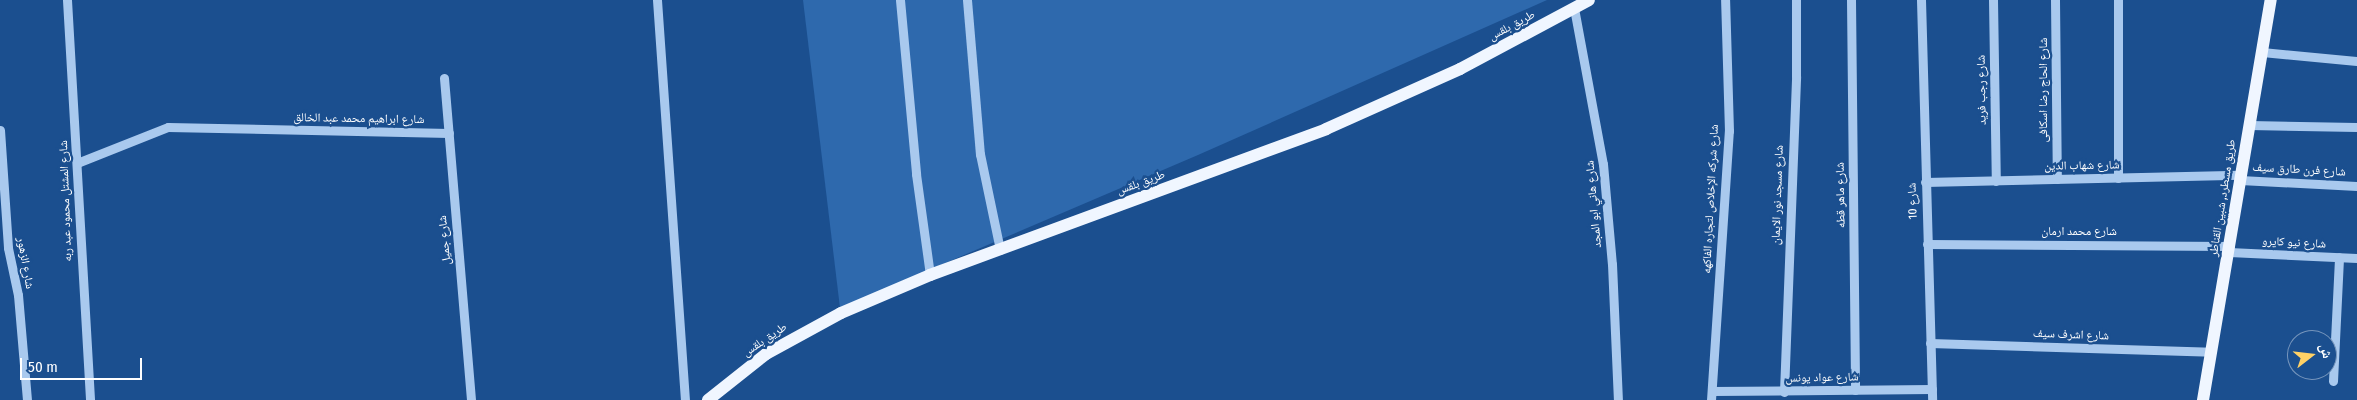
<!DOCTYPE html>
<meta charset="utf-8">
<style>
body{margin:0}
#map{position:relative;width:2357px;height:400px;overflow:hidden;background:#1b4f8f;font-family:"Fira Sans Condensed","Noto Naskh Arabic",sans-serif}
div>[style]{position:absolute}
[style*='--x']{left:calc(var(--x)*1px);top:calc(var(--y)*1px);width:calc(var(--w)*1px);rotate:calc(var(--a)*1deg)}
.green>*{inset:0;background:#2e69ad}
.minor>*{height:9px;margin:-4.5px;padding:0 4.5px;transform-origin:4.5px;border-radius:4.5px;background:#a9c9ee}
.major>*{height:12px;margin:-6px;padding:0 6px;transform-origin:6px;border-radius:6px;background:#f0f6ff}
span{translate:-50% -50%;white-space:nowrap;text-align:center;line-height:1.15;-webkit-text-stroke:4.5px #1b4f8f;paint-order:stroke}
.street-label{font-size:12px;color:#fff}
.north{position:absolute;left:2287px;top:330px;width:50px;height:50px;box-sizing:border-box;background:#1b4f8f;border:1px solid #7695bc;border-radius:50%;rotate:74deg;font-size:14px;font-weight:700;line-height:20px;text-align:center;color:#fff}
.north::after{content:'';display:block;margin:auto;width:18px;height:22px;background:#ffd166;clip-path:polygon(50% 0,100% 100%,50% 72%,0 100%)}
.scale{position:absolute;left:20px;top:358px;width:122px;height:22px;box-sizing:border-box;border:2px solid #fff;border-top:0;padding-left:6px;font-size:15px;line-height:18px;white-space:nowrap;color:#fff;-webkit-text-stroke:4px #1b4f8f;paint-order:stroke}
</style>
<div id="map">
<div class="green">
<i style="clip-path:polygon(803px 0,1547px 0,1198px 155px,840px 308px)"></i>
</div>
<div class="minor">
<i style="--x:67;--y:0;--w:401;--a:86.7"></i>
<i style="--x:657;--y:0;--w:401;--a:86"></i>
<i style="--x:900;--y:0;--w:175;--a:84.7"></i>
<i style="--x:916;--y:174;--w:102;--a:82.1"></i>
<i style="--x:967;--y:0;--w:155;--a:85.2"></i>
<i style="--x:980;--y:154;--w:98;--a:78.2"></i>
<i style="--x:1851;--y:0;--w:390;--a:89.4"></i>
<i style="--x:1921;--y:0;--w:400;--a:88.4"></i>
<i style="--x:1993;--y:0;--w:181;--a:89.1"></i>
<i style="--x:2055;--y:0;--w:179;--a:89.4"></i>
<i style="--x:2118;--y:0;--w:178;--a:90"></i>
<i style="--x:1574;--y:8;--w:159;--a:79.5"></i>
<i style="--x:1603;--y:164;--w:100;--a:84.9"></i>
<i style="--x:1612;--y:264;--w:136;--a:87.5"></i>
<i style="--x:2262;--y:52;--w:95;--a:5.4"></i>
<i style="--x:444;--y:78;--w:323;--a:85.2"></i>
<i style="--x:2249;--y:125;--w:108;--a:1.1"></i>
<i style="--x:0;--y:130;--w:118;--a:86.1"></i>
<i style="--x:8;--y:248;--w:48;--a:78"></i>
<i style="--x:18;--y:295;--w:105;--a:85.1"></i>
<i style="--x:77;--y:163;--w:98;--a:-21.6"></i>
<i style="--x:168;--y:127;--w:281;--a:1.2"></i>
<i style="--x:2240;--y:180;--w:117;--a:2.9"></i>
<i style="--x:1925;--y:182;--w:315;--a:-1.3"></i>
<i style="--x:1927;--y:244;--w:303;--a:0.4"></i>
<i style="--x:2229;--y:252;--w:128;--a:2.7"></i>
<i style="--x:1930;--y:343;--w:281;--a:1.8"></i>
<i style="--x:2333;--y:381;--w:124;--a:-87.2"></i>
<i style="--x:1712;--y:391;--w:220;--a:-0.5"></i>
<i style="--x:1784;--y:392;--w:316;--a:-87.8"></i>
<i style="--x:1796;--y:76;--w:76;--a:-90"></i>
<i style="--x:1711;--y:400;--w:270;--a:-86.2"></i>
<i style="--x:1729;--y:131;--w:131;--a:-91.7"></i>
</div>
<div class="major">
<i style="--x:708;--y:400;--w:74;--a:-38.4"></i>
<i style="--x:766;--y:354;--w:85;--a:-28.7"></i>
<i style="--x:841;--y:313;--w:97;--a:-23.1"></i>
<i style="--x:930;--y:275;--w:422;--a:-20.2"></i>
<i style="--x:1326;--y:129;--w:147;--a:-24.1"></i>
<i style="--x:1460;--y:69;--w:146;--a:-28.1"></i>
<i style="--x:2203;--y:400;--w:406;--a:-80.4"></i>
</div>
<div class="street-label">
<span style="left:1512px;top:26px;rotate:-28deg">طريق بلقس</span>
<span style="left:1982px;top:90px;rotate:-91deg">شارع رجب فريد</span>
<span style="left:2044px;top:90px;rotate:-90deg">شارع الحاج رضا اسكافى</span>
<span style="left:359px;top:119px;rotate:1deg">شارع ابراهيم محمد عبد الخالق</span>
<span style="left:2082px;top:166px;rotate:-1deg">شارع شهاب الدين</span>
<span style="left:2299px;top:170px;rotate:3deg">شارع فرن طارق سيف</span>
<span style="left:1141px;top:183px;rotate:-20deg">طريق بلقس</span>
<span style="left:1778px;top:195px;rotate:-88deg">شارع مسجد نور الايمان</span>
<span style="left:1841px;top:195px;rotate:-91deg">شارع ماهر قطه</span>
<span style="left:2223px;top:198px;rotate:-81deg">طريق مسطرد, شبين القناطر</span>
<span style="left:1711px;top:199px;rotate:-87deg">شارع شركه الإخلاص لتجاره الفاكهه</span>
<span style="left:66px;top:201px;rotate:-92deg">شارع المشتل محمود عبد ربه</span>
<span style="left:1913px;top:201px;rotate:-92deg">شارع 10</span>
<span style="left:1594px;top:204px;rotate:-95deg">شارع هاني ابو المجد</span>
<span style="left:2079px;top:232px">شارع محمد ارمان</span>
<span style="left:445px;top:240px;rotate:-95deg">شارع جميل</span>
<span style="left:2294px;top:243px;rotate:3deg">شارع نيو كايرو</span>
<span style="left:25px;top:263px;rotate:80deg">شارع الزهور</span>
<span style="left:2071px;top:335px;rotate:2deg">شارع اشرف سيف</span>
<span style="left:765px;top:340px;rotate:-34deg">طريق بلقس</span>
<span style="left:1822px;top:378px;rotate:-1deg">شارع عواد يونس</span>
</div>
<div class="north">ش</div>
<div class="scale">50 m</div>
</div>
